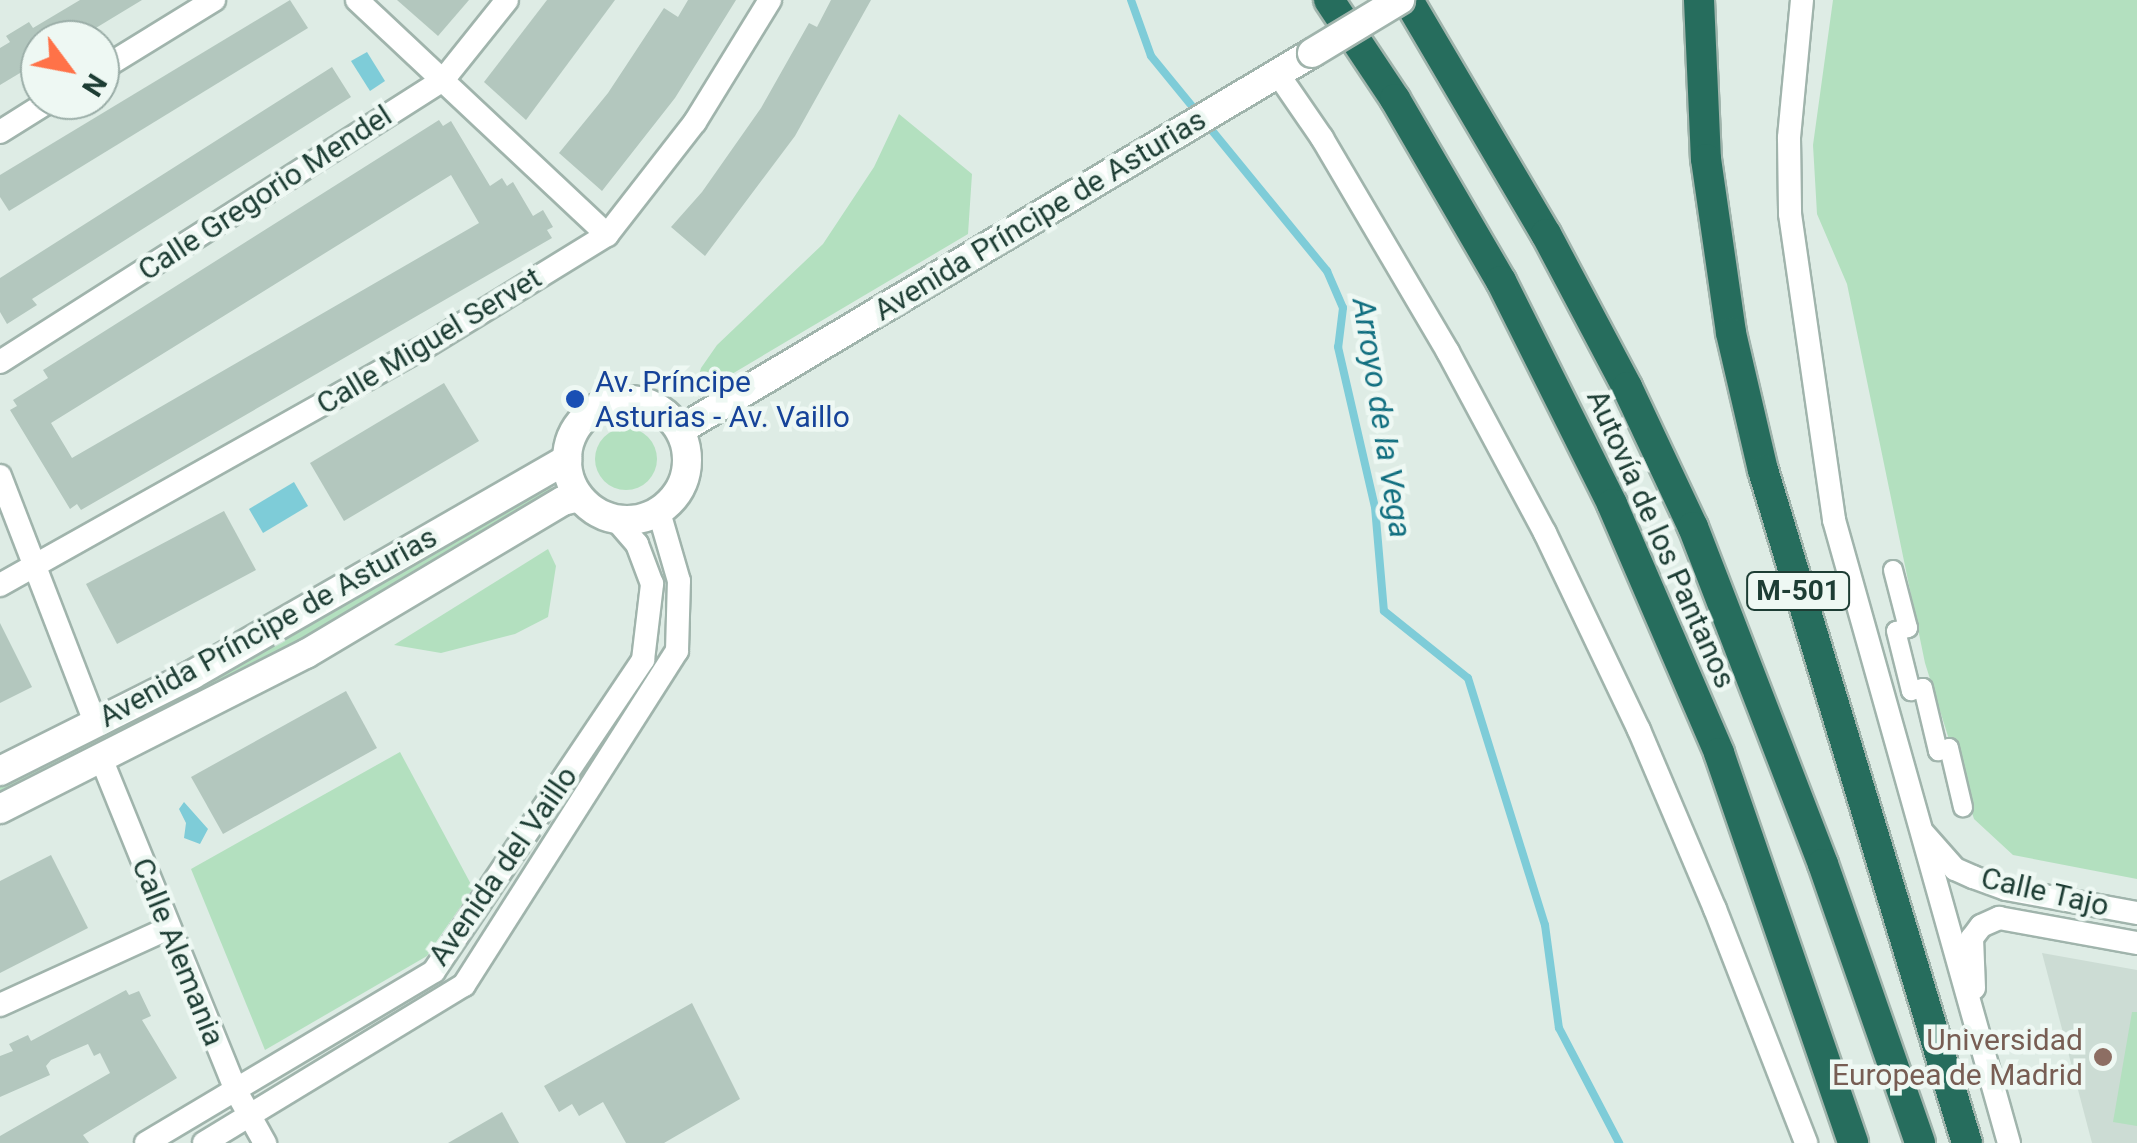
<!DOCTYPE html>
<meta charset="utf-8">
<style>
body{margin:0}
#map{position:relative;width:2137px;height:1143px;overflow:hidden;background:#deece5;font-family:Roboto,sans-serif}
div>[style]{position:absolute}
[style*='--x']{left:calc(var(--x)*1px);top:calc(var(--y)*1px);width:calc(var(--w)*1px);rotate:calc(var(--a)*1deg)}
.built>*{inset:0;background:#ccdcd4}
.green>*{inset:0;background:#b3e0bf}
.round{border-radius:50%}
.water>*{inset:0;background:#7eccd8}
.stream>*{height:8px;margin:-4px;padding:0 4px;transform-origin:4px;border-radius:4px;background:#7eccd8}
.building>*{inset:0;background:#b3c7be}
.roads{filter:drop-shadow(2px 0 #a0b4ac) drop-shadow(-2px 0 #a0b4ac) drop-shadow(0 2px #a0b4ac) drop-shadow(0 -2px #a0b4ac)}
.pedestrian>*{height:18px;margin:-9px;padding:0 9px;transform-origin:9px;border-radius:9px;background:#fff}
.minor>*{height:22px;margin:-11px;padding:0 11px;transform-origin:11px;border-radius:11px;background:#fff}
.tertiary>*{height:28px;margin:-14px;padding:0 14px;transform-origin:14px;border-radius:14px;background:#fff}
.tertiary>.ring{margin:-14px;padding:0;box-sizing:content-box;background:none;border:28px solid #fff;border-radius:50%}
.motorway>*{height:30px;margin:-15px;padding:0 15px;transform-origin:15px;border-radius:15px;background:#266d5d}
.bridges{filter:drop-shadow(2px 0 #a0b4ac) drop-shadow(-2px 0 #a0b4ac) drop-shadow(0 2px #a0b4ac) drop-shadow(0 -2px #a0b4ac)}
.tertiary-bridge>*{height:28px;margin:-14px;padding:0 14px;transform-origin:14px;border-radius:14px;background:#fff}
.dots>*{width:28px;height:28px;translate:-50% -50%;box-sizing:border-box;border:5px solid #eef8f3;border-radius:50%}
span{translate:-50% -50%;white-space:nowrap;text-align:center;line-height:1.15;-webkit-text-stroke:9px #eef8f3;paint-order:stroke}
.shield-label span{padding:2px 8px;background:#eef8f3;border:2px solid;border-radius:8px;-webkit-text-stroke-width:0}
.shield-label{font-size:28px;color:#1d3d34;font-weight:700}
.street-label{font-size:30px;color:#1d3d34}
.transit-label{font-size:30px;color:#164399}
.left{translate:0 -50%;text-align:left}
.education-label{font-size:30px;color:#785e54}
.right{translate:-100% -50%;text-align:right}
.water-label{font-size:32px;color:#116f80;font-style:italic}
.north{position:absolute;left:20px;top:20px;width:100px;height:100px;box-sizing:border-box;background:#eef8f3;border:2px solid #9aada7;border-radius:50%;rotate:122deg;font-size:28px;font-weight:700;line-height:40px;text-align:center;color:#1d3d34}
.north::after{content:'';display:block;margin:auto;width:35px;height:45px;background:#ff7248;clip-path:polygon(50% 0,100% 100%,50% 72%,0 100%)}
</style>
<div id="map">
<div class="built">
<i style="clip-path:polygon(2042px 953px,2137px 970px,2137px 1143px,2092px 1143px)"></i>
</div>
<div class="green">
<i style="clip-path:polygon(1833px 0,2137px 0,2137px 879px,2013px 855px,1974px 819px,1925px 663px,1847px 284px,1817px 214px,1813px 145px)"></i>
<i style="clip-path:polygon(899px 114px,972px 174px,968px 234px,693px 397px,701px 368px,717px 345px,823px 244px,874px 167px)"></i>
<i class="round" style="left:595px;top:428px;width:62px;height:62px"></i>
<i style="clip-path:polygon(549px 482px,555px 496px,291px 648px,0 797px,0 782px)"></i>
<i style="clip-path:polygon(548px 549px,556px 566px,548px 617px,515px 634px,441px 653px,394px 645px)"></i>
<i style="clip-path:polygon(400px 752px,473px 888px,427px 956px,265px 1050px,191px 869px)"></i>
<i style="clip-path:polygon(2132px 1012px,2137px 1012px,2137px 1126px,2113px 1122px)"></i>
</div>
<div class="water">
<i style="clip-path:polygon(367px 52px,385px 81px,370px 91px,351px 61px)"></i>
<i style="clip-path:polygon(294px 482px,308px 506px,263px 533px,249px 509px)"></i>
<i style="clip-path:polygon(184px 802px,208px 829px,200px 844px,184px 838px,186px 823px,179px 809px)"></i>
</div>
<div class="stream">
<i style="--x:1131;--y:0;--w:59;--a:70.3"></i>
<i style="--x:1151;--y:56;--w:278;--a:50.7"></i>
<i style="--x:1327;--y:271;--w:40;--a:66.6"></i>
<i style="--x:1343;--y:308;--w:39;--a:97"></i>
<i style="--x:1338;--y:347;--w:164;--a:77"></i>
<i style="--x:1375;--y:507;--w:104;--a:85.1"></i>
<i style="--x:1384;--y:611;--w:107;--a:38.6"></i>
<i style="--x:1468;--y:678;--w:259;--a:72.7"></i>
<i style="--x:1545;--y:925;--w:104;--a:82.3"></i>
<i style="--x:1559;--y:1028;--w:130;--a:62.4"></i>
</div>
<div class="building">
<i style="clip-path:polygon(80px 0,142px 0,76px 40px,40px 40px,40px 61px,0 85px,0 48px,10px 42px,6px 36px,29px 22px,33px 28px)"></i>
<i style="clip-path:polygon(290px 0,308px 28px,9px 211px,0 197px,0 175px)"></i>
<i style="clip-path:polygon(397px 0,469px 0,438px 36px)"></i>
<i style="clip-path:polygon(547px 0,615px 0,526px 120px,484px 82px)"></i>
<i style="clip-path:polygon(688px 0,736px 0,675px 98px,602px 191px,559px 153px,608px 93px,664px 8px,678px 17px)"></i>
<i style="clip-path:polygon(831px 0,871px 0,795px 136px,705px 256px,671px 227px,702px 192px,761px 108px,809px 23px,817px 27px)"></i>
<i style="clip-path:polygon(332px 67px,351px 97px,32px 299px,37px 305px,7px 324px,0 312px,0 278px)"></i>
<i style="clip-path:polygon(evenodd,439px 120px,443px 126px,451px 121px,490px 186px,502px 178px,507px 186px,513px 182px,533px 216px,543px 210px,553px 227px,547px 230px,552px 238px,81px 510px,77px 504px,70px 509px,10px 410px,17px 406px,13px 400px,48px 378px,43px 370px,439px 120px,451px 175px,479px 223px,72px 458px,51px 423px,451px 175px)"></i>
<i style="clip-path:polygon(444px 383px,479px 441px,344px 521px,310px 463px)"></i>
<i style="clip-path:polygon(224px 511px,256px 570px,117px 644px,86px 584px)"></i>
<i style="clip-path:polygon(0 623px,32px 687px,0 703px)"></i>
<i style="clip-path:polygon(346px 691px,377px 748px,223px 834px,191px 777px)"></i>
<i style="clip-path:polygon(51px 855px,88px 928px,0 973px,0 881px)"></i>
<i style="clip-path:polygon(126px 990px,129px 995px,139px 991px,151px 1016px,142px 1020px,177px 1078px,83px 1135px,89px 1143px,0 1143px,0 1136px,110px 1073px,100px 1053px,94px 1056px,88px 1044px,51px 1060px,46px 1066px,50px 1075px,0 1097px,0 1056px,13px 1051px,9px 1044px,28px 1035px,31px 1041px)"></i>
<i style="clip-path:polygon(692px 1003px,740px 1099px,664px 1143px,626px 1143px,603px 1102px,579px 1116px,572px 1104px,559px 1112px,544px 1086px)"></i>
<i style="clip-path:polygon(502px 1112px,519px 1143px,448px 1143px)"></i>
</div>
<div class="roads">
<div class="pedestrian">
<i style="--x:1893;--y:570;--w:60;--a:75.5"></i>
<i style="--x:1908;--y:628;--w:12;--a:166"></i>
<i style="--x:1896;--y:631;--w:62;--a:76"></i>
<i style="--x:1911;--y:691;--w:12;--a:-14"></i>
<i style="--x:1923;--y:688;--w:65;--a:76.6"></i>
<i style="--x:1938;--y:751;--w:11;--a:-15"></i>
<i style="--x:1949;--y:748;--w:61;--a:76.7"></i>
</div>
<div class="minor">
<i style="--x:357;--y:0;--w:343;--a:43.2"></i>
<i style="--x:1802;--y:0;--w:139;--a:95.4"></i>
<i style="--x:1789;--y:138;--w:76;--a:89.2"></i>
<i style="--x:1790;--y:214;--w:309;--a:81.8"></i>
<i style="--x:1834;--y:520;--w:647;--a:74.31"></i>
<i style="--x:100;--y:70;--w:134;--a:-31.6"></i>
<i style="--x:1278;--y:74;--w:78;--a:55.5"></i>
<i style="--x:1322;--y:138;--w:248;--a:59.5"></i>
<i style="--x:1448;--y:352;--w:205;--a:61.8"></i>
<i style="--x:1545;--y:533;--w:218;--a:64.5"></i>
<i style="--x:1639;--y:730;--w:194;--a:67"></i>
<i style="--x:1715;--y:909;--w:251;--a:68.7"></i>
<i style="--x:0;--y:132;--w:60;--a:-32.1"></i>
<i style="--x:0;--y:362;--w:525;--a:-32.48"></i>
<i style="--x:443;--y:80;--w:102;--a:-51.3"></i>
<i style="--x:0;--y:476;--w:264;--a:68.9"></i>
<i style="--x:0;--y:585;--w:485;--a:-29.3"></i>
<i style="--x:423;--y:348;--w:216;--a:-31.6"></i>
<i style="--x:607;--y:235;--w:143;--a:-52.1"></i>
<i style="--x:695;--y:122;--w:143;--a:-58.4"></i>
<i style="--x:101;--y:758;--w:359;--a:67.9"></i>
<i style="--x:236;--y:1091;--w:60;--a:60.9"></i>
<i style="--x:1924;--y:834;--w:47;--a:48.5"></i>
<i style="--x:1955;--y:869;--w:20;--a:24"></i>
<i style="--x:1973;--y:877;--w:35;--a:20"></i>
<i style="--x:2006;--y:889;--w:133;--a:10.4"></i>
<i style="--x:1974;--y:988;--w:50;--a:-92.3"></i>
<i style="--x:1972;--y:938;--w:15;--a:-53"></i>
<i style="--x:1981;--y:926;--w:20;--a:-24"></i>
<i style="--x:1999;--y:918;--w:140;--a:10.3"></i>
<i style="--x:0;--y:1005;--w:183;--a:-24.5"></i>
<i style="--x:146;--y:1143;--w:335;--a:-30.8"></i>
<i style="--x:434;--y:971;--w:375;--a:-56.1"></i>
<i style="--x:643;--y:660;--w:77;--a:-83.2"></i>
<i style="--x:652;--y:584;--w:43;--a:-110.6"></i>
<i style="--x:637;--y:544;--w:32;--a:-131"></i>
<i style="--x:204;--y:1143;--w:304;--a:-31.3"></i>
<i style="--x:464;--y:985;--w:396;--a:-57.5"></i>
<i style="--x:677;--y:651;--w:70;--a:-88.4"></i>
<i style="--x:679;--y:581;--w:72;--a:-106.2"></i>
</div>
<div class="tertiary">
<i class="ring" style="left:567px;top:400px;width:92px;height:92px"></i>
<i style="--x:680;--y:430;--w:736;--a:-30.82"></i>
<i style="--x:0;--y:771;--w:215;--a:-26.6"></i>
<i style="--x:192;--y:675;--w:433;--a:-29.9"></i>
<i style="--x:0;--y:809;--w:343;--a:-26.9"></i>
<i style="--x:306;--y:654;--w:299;--a:-30.8"></i>
<i style="--x:563;--y:501;--w:16;--a:-14"></i>
</div>
<div class="motorway">
<i style="--x:1329;--y:0;--w:119;--a:56.3"></i>
<i style="--x:1395;--y:99;--w:211;--a:59.8"></i>
<i style="--x:1501;--y:281;--w:249;--a:63.5"></i>
<i style="--x:1612;--y:504;--w:271;--a:66.7"></i>
<i style="--x:1719;--y:753;--w:412;--a:71"></i>
<i style="--x:1408;--y:0;--w:272;--a:59.5"></i>
<i style="--x:1546;--y:234;--w:173;--a:62.1"></i>
<i style="--x:1627;--y:387;--w:155;--a:64.8"></i>
<i style="--x:1693;--y:527;--w:361;--a:68.9"></i>
<i style="--x:1823;--y:864;--w:295;--a:70.8"></i>
<i style="--x:1699;--y:0;--w:159;--a:87.5"></i>
<i style="--x:1706;--y:159;--w:176;--a:81.8"></i>
<i style="--x:1731;--y:333;--w:141;--a:76.9"></i>
<i style="--x:1763;--y:470;--w:703;--a:73.14"></i>
</div>
</div>
<div class="bridges">
<div class="tertiary-bridge">
<i style="--x:1312;--y:53;--w:103;--a:-31.1"></i>
</div>
</div>
<div class="dots">
<i style="left:575px;top:399px;background:#1a4fb4"></i>
<i style="left:2103px;top:1057px;background:#8d6e63"></i>
</div>
<div class="shield-label">
<span style="left:1798px;top:591px">M-501</span>
</div>
<div class="street-label">
<span style="left:265px;top:193px;rotate:-33deg">Calle Gregorio Mendel</span>
<span style="left:1040px;top:215px;rotate:-31deg">Avenida Príncipe de Asturias</span>
<span style="left:429px;top:341px;rotate:-31deg">Calle Miguel Servet</span>
<span style="left:1661px;top:539px;rotate:66deg">Autovía de los Pantanos</span>
<span style="left:268px;top:627px;rotate:-29deg">Avenida Príncipe de Asturias</span>
<span style="left:503px;top:866px;rotate:-55deg">Avenida del Vaillo</span>
<span style="left:2045px;top:892px;rotate:13deg">Calle Tajo</span>
<span style="left:178px;top:952px;rotate:68deg">Calle Alemania</span>
</div>
<div class="transit-label">
<span class="left" style="left:595px;top:399px">Av. Príncipe<br>Asturias - Av. Vaillo</span>
</div>
<div class="education-label">
<span class="right" style="left:2083px;top:1057px">Universidad<br>Europea de Madrid</span>
</div>
<div class="water-label">
<span style="left:1382px;top:418px;rotate:81deg">Arroyo de la Vega</span>
</div>
<div class="north">N</div>
</div>
